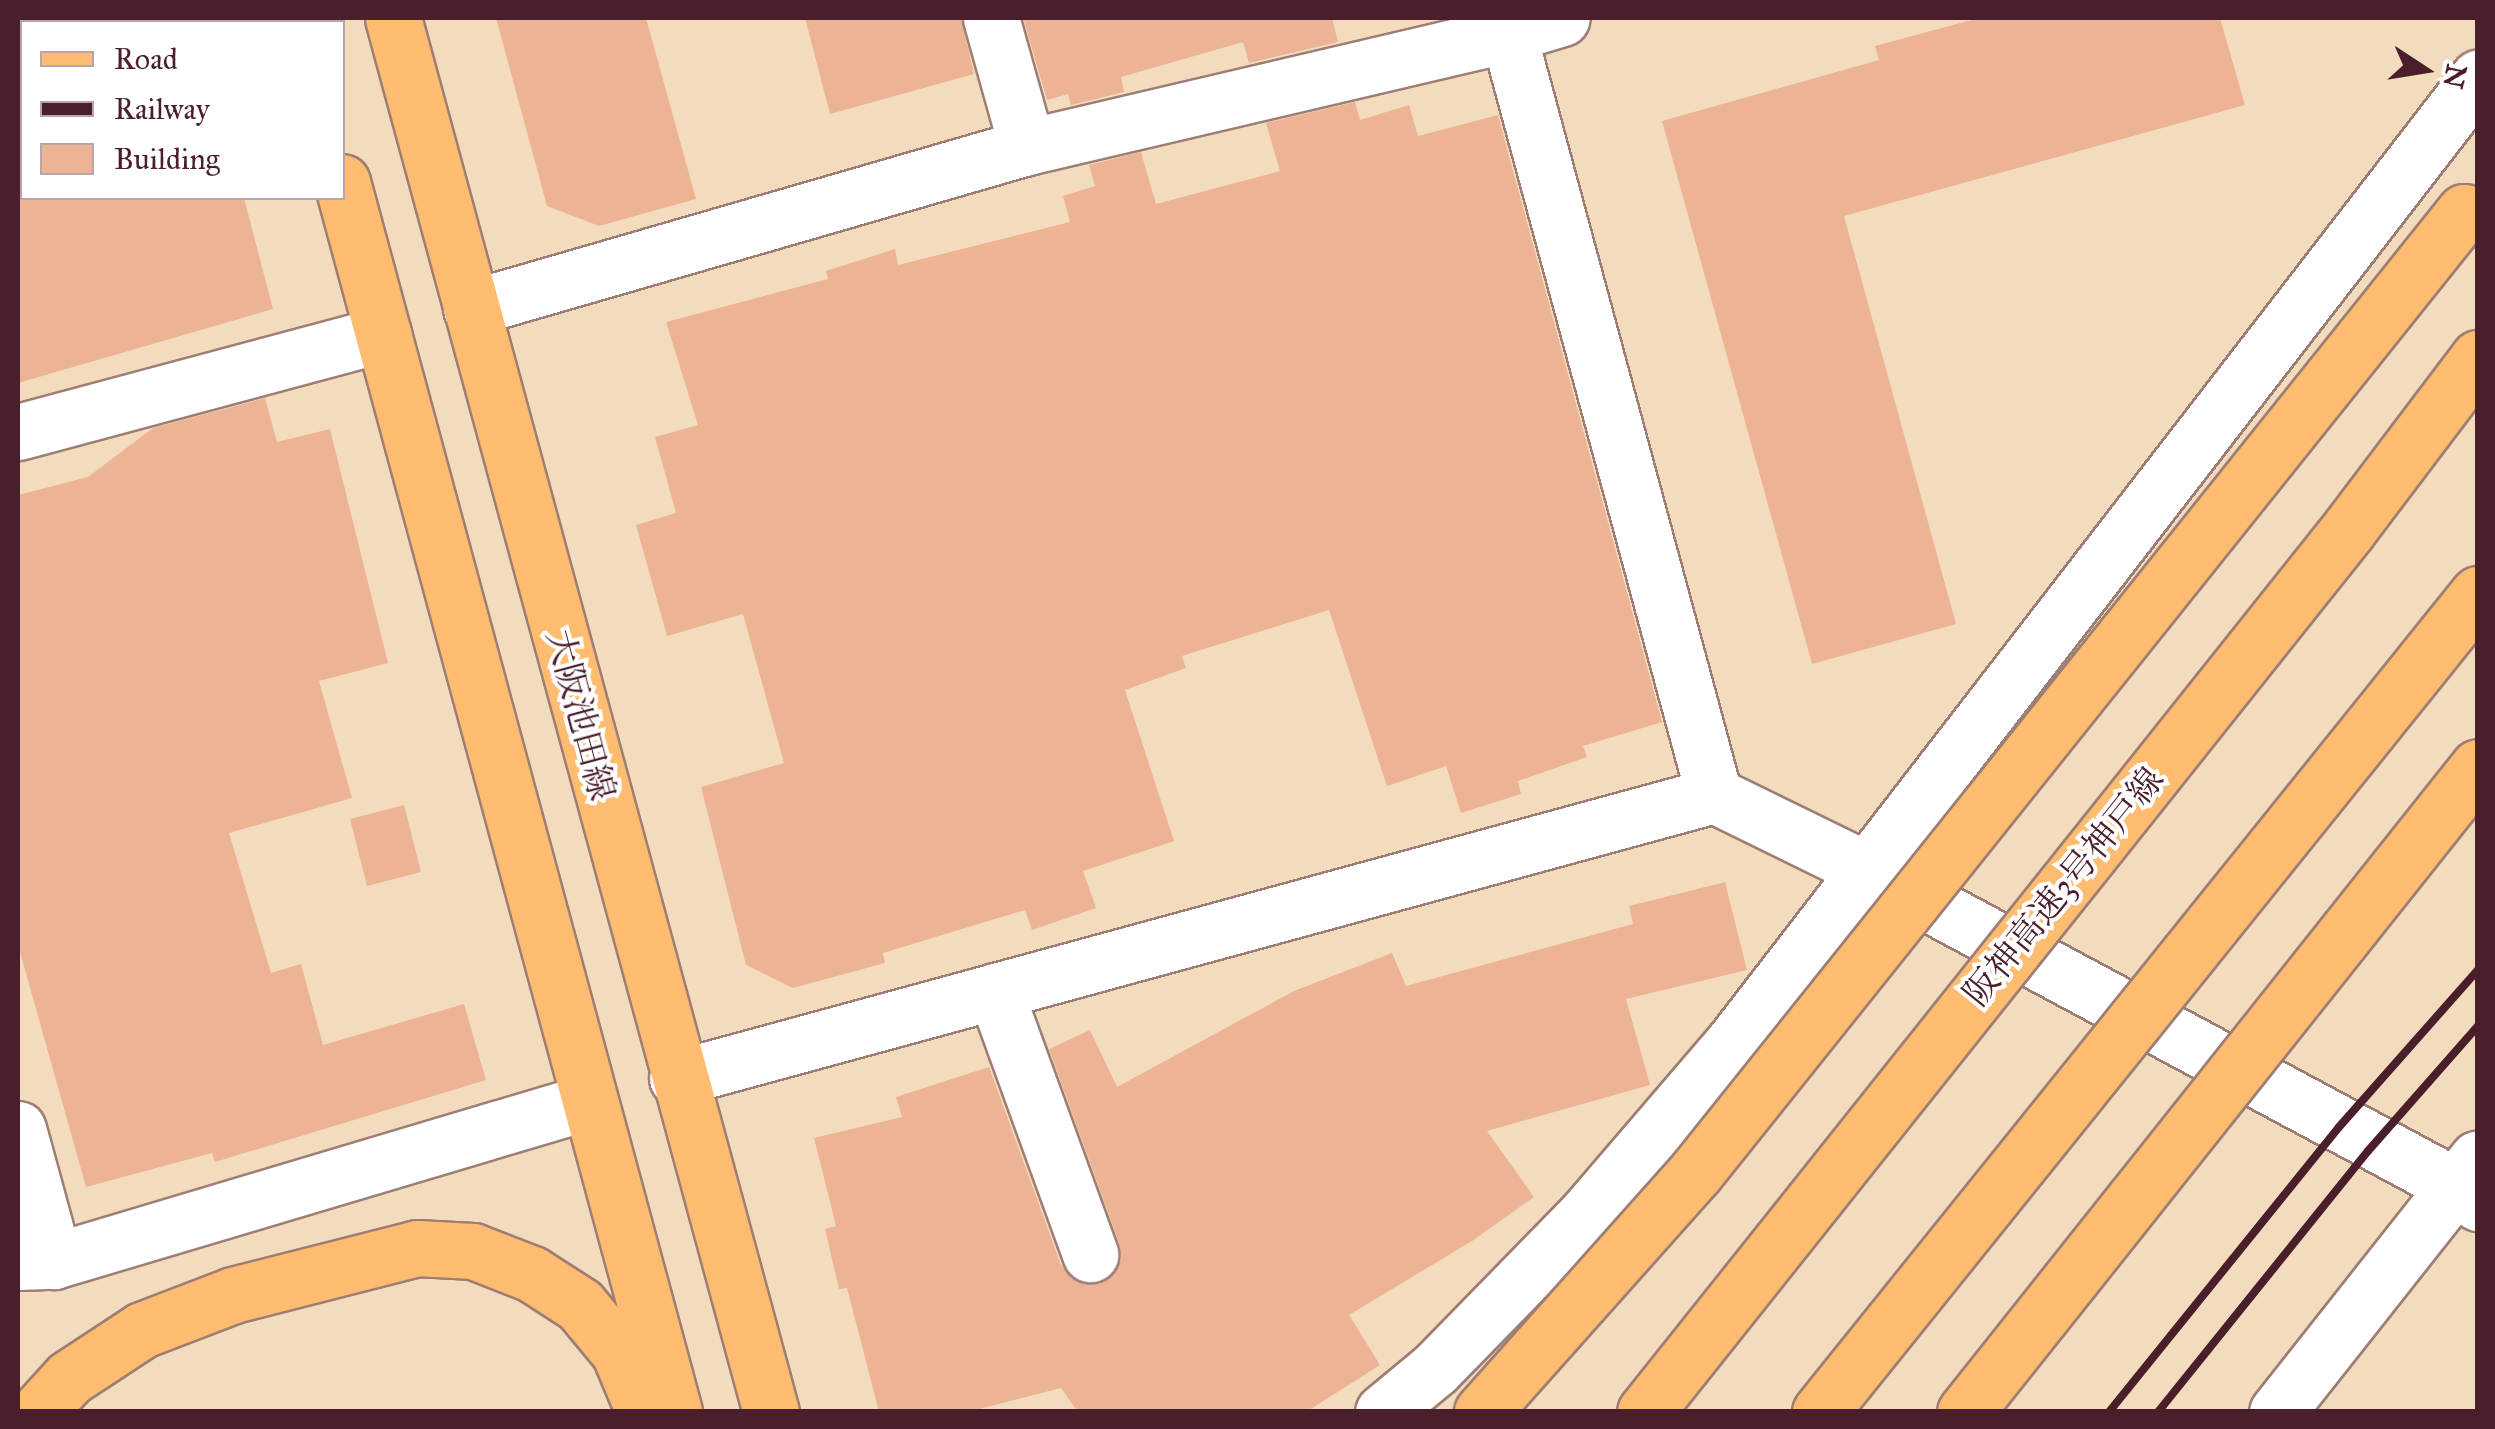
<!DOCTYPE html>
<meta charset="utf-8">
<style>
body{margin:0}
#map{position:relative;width:2495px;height:1429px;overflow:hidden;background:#f3dcbd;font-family:"IM FELL Great Primer","Noto Serif JP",serif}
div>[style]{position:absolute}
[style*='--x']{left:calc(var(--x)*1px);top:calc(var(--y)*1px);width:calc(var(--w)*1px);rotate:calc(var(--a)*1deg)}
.building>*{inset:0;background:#edb395}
.roads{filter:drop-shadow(2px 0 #9e7e74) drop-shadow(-2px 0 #9e7e74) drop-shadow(0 2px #9e7e74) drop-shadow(0 -2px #9e7e74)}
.minor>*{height:55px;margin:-27.5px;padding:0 27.5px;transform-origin:27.5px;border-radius:27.5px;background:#fff}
.major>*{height:55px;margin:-27.5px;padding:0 27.5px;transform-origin:27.5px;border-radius:27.5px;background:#fdbc6f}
.highway>*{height:55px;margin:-27.5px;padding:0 27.5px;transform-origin:27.5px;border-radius:27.5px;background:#fdbc6f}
.rail>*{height:8px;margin:-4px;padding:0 4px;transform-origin:4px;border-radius:4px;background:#4a1f2b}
.bridges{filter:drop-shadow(2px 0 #9e7e74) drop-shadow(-2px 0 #9e7e74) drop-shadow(0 2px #9e7e74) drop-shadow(0 -2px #9e7e74)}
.highway-bridge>*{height:55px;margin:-27.5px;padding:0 27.5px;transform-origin:27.5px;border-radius:27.5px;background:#fdbc6f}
span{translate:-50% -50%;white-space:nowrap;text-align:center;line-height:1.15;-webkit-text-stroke:8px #fff;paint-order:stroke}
.street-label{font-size:35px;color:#4a1f2b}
.frame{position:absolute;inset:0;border:20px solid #4a1f2b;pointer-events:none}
.legend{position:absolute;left:20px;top:20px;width:325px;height:180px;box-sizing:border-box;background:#fff;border:2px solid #b7a5aa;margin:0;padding:12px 18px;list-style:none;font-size:30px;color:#4a1f2b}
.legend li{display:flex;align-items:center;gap:20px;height:50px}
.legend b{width:50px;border:2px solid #b7a5aa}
.north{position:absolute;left:2375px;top:20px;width:100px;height:100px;-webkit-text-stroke:8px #fff;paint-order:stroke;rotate:102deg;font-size:28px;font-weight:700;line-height:40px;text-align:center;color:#4a1f2b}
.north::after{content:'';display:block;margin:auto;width:35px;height:45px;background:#4a1f2b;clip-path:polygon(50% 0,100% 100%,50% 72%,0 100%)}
</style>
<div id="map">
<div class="building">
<i style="clip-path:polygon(496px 18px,646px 18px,696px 199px,599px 226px,547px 206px)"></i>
<i style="clip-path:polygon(805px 18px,961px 18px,974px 74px,830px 114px)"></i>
<i style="clip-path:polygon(1023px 18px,1332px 18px,1338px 42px,1249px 63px,1243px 42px,1121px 77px,1124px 92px,1071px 105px,1068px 94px,1047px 100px)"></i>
<i style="clip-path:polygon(1979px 18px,2220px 18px,2245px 105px,1844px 216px,1956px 624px,1812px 664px,1662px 121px,1879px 60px,1875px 46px)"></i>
<i style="clip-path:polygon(1355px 102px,1360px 120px,1409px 105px,1418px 136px,1498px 115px,1662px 722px,1583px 746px,1587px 757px,1518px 781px,1521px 794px,1461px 813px,1446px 766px,1387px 786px,1329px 610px,1182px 656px,1186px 668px,1125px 690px,1174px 841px,1083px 871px,1096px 908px,1032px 930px,1025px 910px,883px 953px,885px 963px,793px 988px,746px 965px,701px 787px,784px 763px,743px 614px,667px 636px,636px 525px,676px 513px,655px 437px,698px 425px,666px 322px,828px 279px,826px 271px,895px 249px,898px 265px,1070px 222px,1063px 196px,1095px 186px,1089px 165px,1141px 152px,1156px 204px,1280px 171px,1266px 123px)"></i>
<i style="clip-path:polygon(18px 198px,244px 198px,273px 309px,18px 383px)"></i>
<i style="clip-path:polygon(265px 398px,277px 442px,330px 429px,388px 663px,319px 681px,352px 798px,229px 833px,271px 973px,301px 964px,323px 1045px,464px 1004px,486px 1080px,215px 1162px,212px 1153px,86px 1187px,18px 945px,18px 495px,88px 477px,153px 428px)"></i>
<i style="clip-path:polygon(404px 805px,421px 872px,367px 886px,350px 819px)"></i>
<i style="clip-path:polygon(1725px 882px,1747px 970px,1626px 999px,1650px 1085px,1487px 1131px,1534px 1197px,1472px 1241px,1349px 1315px,1380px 1365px,1306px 1412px,1078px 1412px,1061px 1388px,968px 1412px,879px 1412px,847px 1288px,839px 1289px,825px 1229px,836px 1226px,814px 1138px,902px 1117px,896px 1097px,989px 1067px,1061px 1265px,1071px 1278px,1084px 1284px,1100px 1284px,1114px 1273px,1121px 1259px,1119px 1243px,1049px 1049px,1090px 1030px,1117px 1087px,1294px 991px,1392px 953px,1406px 986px,1633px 924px,1629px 906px)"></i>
</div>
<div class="roads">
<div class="minor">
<i style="--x:991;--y:18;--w:134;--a:74.4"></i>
<i style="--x:1504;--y:18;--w:805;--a:74.88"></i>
<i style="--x:471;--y:308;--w:579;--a:-16.15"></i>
<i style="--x:1027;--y:147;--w:495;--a:-13.2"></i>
<i style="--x:1509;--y:34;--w:55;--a:-16.8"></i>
<i style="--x:18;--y:432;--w:378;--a:-15"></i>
<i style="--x:995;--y:991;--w:280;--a:70.1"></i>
<i style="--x:677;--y:1078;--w:1075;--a:-15.26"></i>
<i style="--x:1714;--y:795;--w:155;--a:26.1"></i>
<i style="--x:1853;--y:863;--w:682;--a:28.18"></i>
<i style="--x:2454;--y:1185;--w:30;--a:37"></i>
<i style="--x:18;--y:1129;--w:137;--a:74.7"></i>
<i style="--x:18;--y:1262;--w:36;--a:-2"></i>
<i style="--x:54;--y:1261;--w:556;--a:-16.61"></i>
<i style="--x:1383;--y:1412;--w:67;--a:-39.6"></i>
<i style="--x:1435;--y:1369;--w:218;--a:-45.7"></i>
<i style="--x:1587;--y:1213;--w:223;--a:-49.4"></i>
<i style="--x:1732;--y:1044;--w:1221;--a:-52.32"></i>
<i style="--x:2277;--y:1412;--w:323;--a:-51.7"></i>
</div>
<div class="major">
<i style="--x:298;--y:18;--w:4;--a:76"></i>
<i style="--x:393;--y:18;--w:1444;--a:74.83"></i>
<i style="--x:342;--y:182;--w:1274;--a:74.89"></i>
</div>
<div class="highway">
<i style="--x:38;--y:1412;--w:46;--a:-47.6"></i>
<i style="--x:69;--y:1378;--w:87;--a:-33.3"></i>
<i style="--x:142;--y:1330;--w:97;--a:-21"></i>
<i style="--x:233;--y:1295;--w:190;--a:-14.3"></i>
<i style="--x:417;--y:1248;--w:56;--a:3.1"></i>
<i style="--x:473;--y:1251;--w:63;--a:21.3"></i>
<i style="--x:532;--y:1274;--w:57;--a:32.9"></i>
<i style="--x:580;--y:1305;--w:61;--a:50.3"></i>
<i style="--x:619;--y:1352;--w:65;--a:67.4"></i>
</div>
</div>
<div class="rail">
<i style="--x:2109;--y:1412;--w:366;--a:-51.1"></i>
<i style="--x:2339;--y:1127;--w:210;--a:-48.5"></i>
<i style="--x:2158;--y:1412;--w:335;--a:-51.2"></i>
<i style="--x:2368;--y:1151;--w:167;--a:-48.7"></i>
</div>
<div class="bridges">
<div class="highway-bridge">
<i style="--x:1482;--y:1412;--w:320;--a:-48.3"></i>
<i style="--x:1695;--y:1173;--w:1231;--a:-51.33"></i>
<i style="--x:1645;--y:1412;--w:1128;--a:-51.44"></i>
<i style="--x:2348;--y:530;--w:216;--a:-52.9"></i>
<i style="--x:1820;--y:1412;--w:1050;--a:-51.19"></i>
<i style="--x:1965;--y:1412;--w:824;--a:-51.5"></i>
</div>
</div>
<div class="street-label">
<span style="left:580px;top:715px;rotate:75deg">大阪池田線</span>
<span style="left:2064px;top:887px;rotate:-51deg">阪神高速3号神戸線</span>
</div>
<div class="frame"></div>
<ul class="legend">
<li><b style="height:12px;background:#fdbc6f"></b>Road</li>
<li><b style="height:12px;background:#4a1f2b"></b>Railway</li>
<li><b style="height:28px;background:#edb395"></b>Building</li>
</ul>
<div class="north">N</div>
</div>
